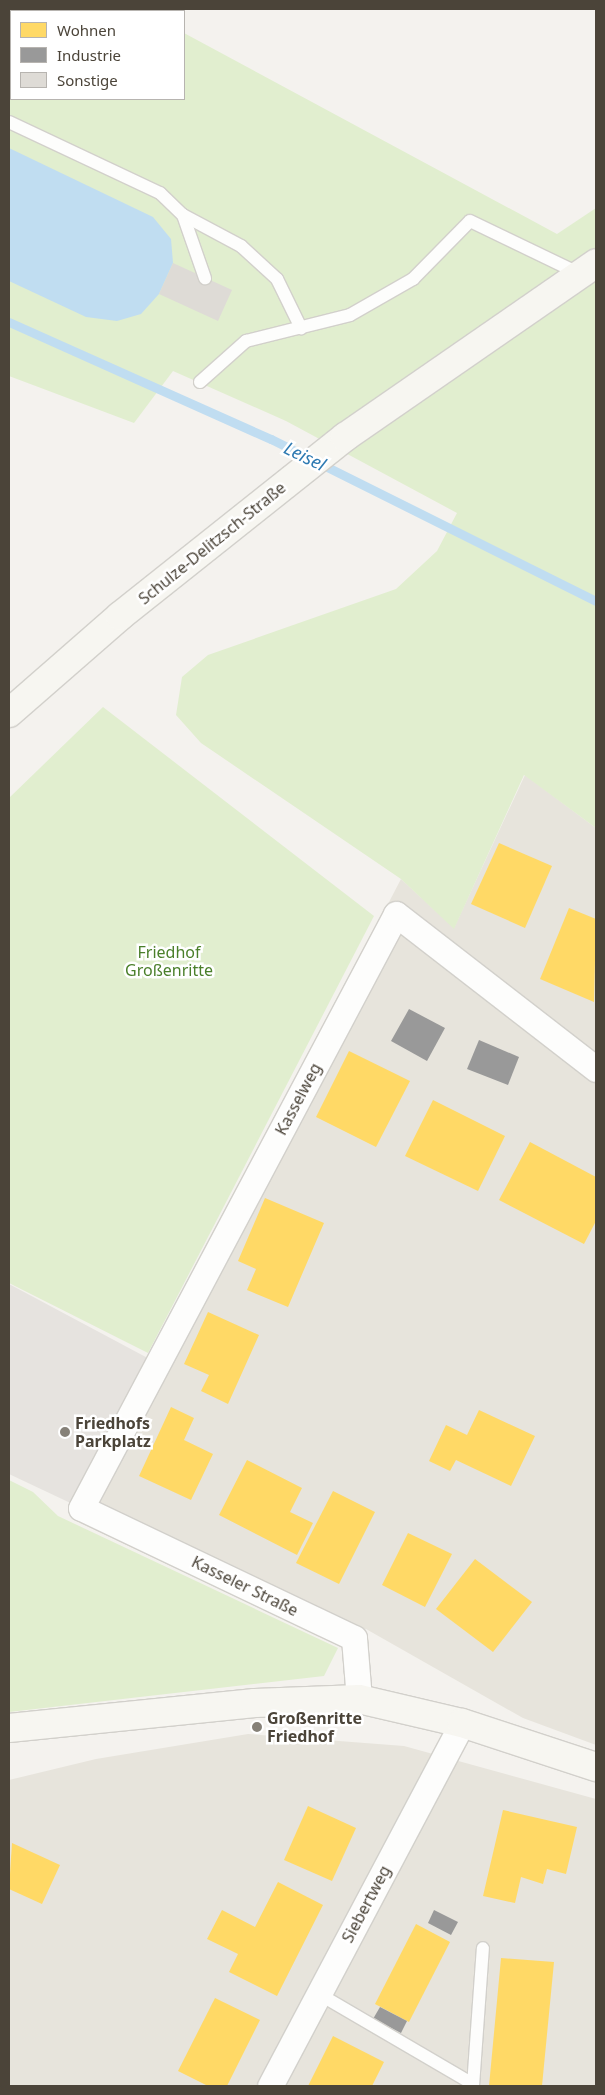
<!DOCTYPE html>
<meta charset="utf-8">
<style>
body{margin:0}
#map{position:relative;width:605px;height:2095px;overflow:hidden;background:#f4f2ee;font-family:"Noto Sans",sans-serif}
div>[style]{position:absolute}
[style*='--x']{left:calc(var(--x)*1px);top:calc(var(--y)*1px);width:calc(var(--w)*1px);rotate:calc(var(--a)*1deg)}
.residential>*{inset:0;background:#e7e4dc}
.green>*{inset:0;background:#e1eecf}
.parking>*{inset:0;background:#e6e3df}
.water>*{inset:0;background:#c0ddf1}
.homes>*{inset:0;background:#ffd966}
.industry>*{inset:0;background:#999}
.stream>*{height:9px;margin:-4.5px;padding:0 4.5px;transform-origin:4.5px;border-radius:4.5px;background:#c0ddf1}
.building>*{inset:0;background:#dedbd6}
.roads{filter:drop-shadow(1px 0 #d2d0cb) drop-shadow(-1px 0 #d2d0cb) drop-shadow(0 1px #d2d0cb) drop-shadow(0 -1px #d2d0cb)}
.lane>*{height:12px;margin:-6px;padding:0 6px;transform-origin:6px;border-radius:6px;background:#fdfdfc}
.street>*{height:25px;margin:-12.5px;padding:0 12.5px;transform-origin:12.5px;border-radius:12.5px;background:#fdfdfc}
.secondary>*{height:28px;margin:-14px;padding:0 14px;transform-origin:14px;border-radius:14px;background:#f7f6f1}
.dots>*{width:14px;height:14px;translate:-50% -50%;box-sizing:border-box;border:2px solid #fff;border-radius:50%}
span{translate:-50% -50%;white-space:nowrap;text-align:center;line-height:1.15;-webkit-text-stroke:5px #fff;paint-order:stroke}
.street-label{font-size:16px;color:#4b4439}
.park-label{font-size:16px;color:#4a7f2a}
.poi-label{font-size:16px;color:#4b4439;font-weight:700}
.left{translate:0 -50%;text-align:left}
.water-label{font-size:18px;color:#2e7ab2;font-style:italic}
.frame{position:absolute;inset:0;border:10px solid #4b4439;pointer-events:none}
.legend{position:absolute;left:10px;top:10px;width:175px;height:90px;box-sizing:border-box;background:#fff;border:1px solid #b7b4b0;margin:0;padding:6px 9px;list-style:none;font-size:15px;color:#4b4439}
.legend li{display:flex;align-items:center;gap:10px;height:25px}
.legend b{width:25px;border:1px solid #b7b4b0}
</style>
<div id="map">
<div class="residential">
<i style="clip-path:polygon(525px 775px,596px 828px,596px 1745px,523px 1718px,366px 1629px,341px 1646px,80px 1523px,169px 1359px,155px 1351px,401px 879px,454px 928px)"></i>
<i style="clip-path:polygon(248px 1734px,404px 1746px,596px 1799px,596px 2086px,9px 2086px,9px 1780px,96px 1759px)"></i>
</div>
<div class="green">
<i style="clip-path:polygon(9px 9px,143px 11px,11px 11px,11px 99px,184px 99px,184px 33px,557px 234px,596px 208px,596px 828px,524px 775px,454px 929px,401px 879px,201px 743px,176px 715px,182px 677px,208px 655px,396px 589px,437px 551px,457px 513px,286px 421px,173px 371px,134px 423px,9px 376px)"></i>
<i style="clip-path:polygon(103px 707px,374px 916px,148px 1353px,9px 1283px,9px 798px)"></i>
<i style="clip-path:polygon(9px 1480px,33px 1492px,58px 1516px,338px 1648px,324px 1676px,9px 1712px)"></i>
</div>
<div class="parking">
<i style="clip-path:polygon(9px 1284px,157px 1363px,81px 1508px,9px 1474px)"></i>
</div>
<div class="water">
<i style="clip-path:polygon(9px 148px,153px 217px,171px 239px,173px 263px,159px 294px,141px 314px,117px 321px,86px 317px,9px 281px)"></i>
</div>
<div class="homes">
<i style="clip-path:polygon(499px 843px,552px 866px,525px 928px,471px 904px)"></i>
<i style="clip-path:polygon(569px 908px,596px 919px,594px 1002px,540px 979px)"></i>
<i style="clip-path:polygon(349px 1051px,410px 1081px,376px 1147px,316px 1117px)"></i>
<i style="clip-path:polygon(433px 1100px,505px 1136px,478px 1191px,405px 1156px)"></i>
<i style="clip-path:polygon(530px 1142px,596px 1177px,596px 1221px,584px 1244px,499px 1200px)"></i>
<i style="clip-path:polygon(265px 1198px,324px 1223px,288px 1307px,247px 1290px,256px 1269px,238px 1261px)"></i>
<i style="clip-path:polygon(208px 1312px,259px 1335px,228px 1404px,201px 1391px,209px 1375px,184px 1364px)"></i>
<i style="clip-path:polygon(171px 1407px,194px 1418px,184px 1440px,213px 1454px,191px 1500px,139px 1476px)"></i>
<i style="clip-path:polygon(479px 1410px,535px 1436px,511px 1486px,456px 1460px,450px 1471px,429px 1461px,446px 1425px,467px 1435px)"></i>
<i style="clip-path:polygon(247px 1460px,302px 1488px,290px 1512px,313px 1523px,297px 1555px,219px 1515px)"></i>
<i style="clip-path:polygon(333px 1491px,375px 1512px,339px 1584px,296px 1563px)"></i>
<i style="clip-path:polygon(408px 1533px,452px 1554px,425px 1607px,382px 1585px)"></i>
<i style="clip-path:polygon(475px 1559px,532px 1602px,493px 1652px,436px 1609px)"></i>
<i style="clip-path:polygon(308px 1806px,356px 1828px,332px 1881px,284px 1860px)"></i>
<i style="clip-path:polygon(503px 1810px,577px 1827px,566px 1874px,547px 1869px,543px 1884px,521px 1877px,515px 1903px,483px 1896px)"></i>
<i style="clip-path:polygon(12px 1843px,60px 1865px,42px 1904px,9px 1889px)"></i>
<i style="clip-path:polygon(278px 1882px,323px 1905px,277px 1996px,229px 1972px,238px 1954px,207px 1939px,222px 1910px,255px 1927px)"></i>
<i style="clip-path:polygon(416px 1924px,450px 1942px,409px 2022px,375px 2004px)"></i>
<i style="clip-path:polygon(501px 1958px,554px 1962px,542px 2086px,489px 2086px)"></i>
<i style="clip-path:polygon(215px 1998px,260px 2020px,227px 2086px,208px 2086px,178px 2071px)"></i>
<i style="clip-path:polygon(333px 2036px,384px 2062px,372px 2086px,308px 2086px)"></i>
</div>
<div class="industry">
<i style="clip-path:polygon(409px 1009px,445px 1028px,427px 1061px,391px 1041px)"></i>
<i style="clip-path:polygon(479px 1040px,519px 1057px,508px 1085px,467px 1069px)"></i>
<i style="clip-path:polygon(434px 1910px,458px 1922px,451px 1935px,428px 1923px)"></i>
<i style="clip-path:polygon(380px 2007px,407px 2021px,401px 2033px,373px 2019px)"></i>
</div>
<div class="stream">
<i style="--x:9;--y:322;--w:287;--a:24.1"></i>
<i style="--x:271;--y:439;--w:363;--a:26.5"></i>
</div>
<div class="building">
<i style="clip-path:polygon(173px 263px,232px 290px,218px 321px,159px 294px)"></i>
</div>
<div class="roads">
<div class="lane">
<i style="--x:9;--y:122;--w:167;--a:25.2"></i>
<i style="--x:160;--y:193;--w:32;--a:44"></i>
<i style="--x:183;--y:215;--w:66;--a:28.1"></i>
<i style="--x:241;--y:246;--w:49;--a:42.5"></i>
<i style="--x:277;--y:279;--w:55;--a:63.9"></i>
<i style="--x:183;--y:215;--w:67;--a:70.8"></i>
<i style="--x:200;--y:382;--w:62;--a:-41.7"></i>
<i style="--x:246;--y:341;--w:107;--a:-14"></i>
<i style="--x:350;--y:315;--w:73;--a:-29.7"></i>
<i style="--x:413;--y:279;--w:81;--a:-45.5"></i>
<i style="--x:470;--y:221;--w:122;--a:25.7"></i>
<i style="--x:319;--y:1994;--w:178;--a:30.3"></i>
<i style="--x:473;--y:2086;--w:138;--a:-85.9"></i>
</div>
<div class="street">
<i style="--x:359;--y:1699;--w:61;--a:-94.7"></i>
<i style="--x:354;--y:1638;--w:302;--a:-154.5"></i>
<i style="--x:81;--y:1508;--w:672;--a:-62.06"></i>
<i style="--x:396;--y:914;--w:253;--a:37.8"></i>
<i style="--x:270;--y:2086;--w:411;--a:-62.1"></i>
</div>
<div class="secondary">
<i style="--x:9;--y:713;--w:147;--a:-41.1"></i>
<i style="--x:120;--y:616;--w:288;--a:-38.5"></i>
<i style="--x:345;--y:437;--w:305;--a:-34.7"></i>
<i style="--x:9;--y:1728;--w:247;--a:-5.8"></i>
<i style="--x:255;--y:1703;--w:104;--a:-2.2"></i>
<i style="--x:359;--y:1699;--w:106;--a:13.1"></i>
<i style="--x:462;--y:1723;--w:141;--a:18.2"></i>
</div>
</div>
<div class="dots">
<i style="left:65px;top:1432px;background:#868178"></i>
<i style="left:257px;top:1727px;background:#868178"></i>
</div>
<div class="street-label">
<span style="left:212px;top:543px;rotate:-39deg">Schulze-Delitzsch-Straße</span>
<span style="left:298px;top:1099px;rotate:-62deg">Kasselweg</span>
<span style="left:245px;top:1586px;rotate:26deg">Kasseler Straße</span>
<span style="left:366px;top:1904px;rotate:-62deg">Siebertweg</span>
</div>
<div class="park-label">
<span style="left:169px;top:961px">Friedhof<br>Großenritte</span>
</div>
<div class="poi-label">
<span class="left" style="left:75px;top:1432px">Friedhofs<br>Parkplatz</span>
<span class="left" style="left:267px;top:1727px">Großenritte<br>Friedhof</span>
</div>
<div class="water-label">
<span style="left:305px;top:456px;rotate:26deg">Leisel</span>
</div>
<div class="frame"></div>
<ul class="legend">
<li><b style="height:14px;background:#ffd966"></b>Wohnen</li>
<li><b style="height:14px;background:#999"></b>Industrie</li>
<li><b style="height:14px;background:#dedbd6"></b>Sonstige</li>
</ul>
</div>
